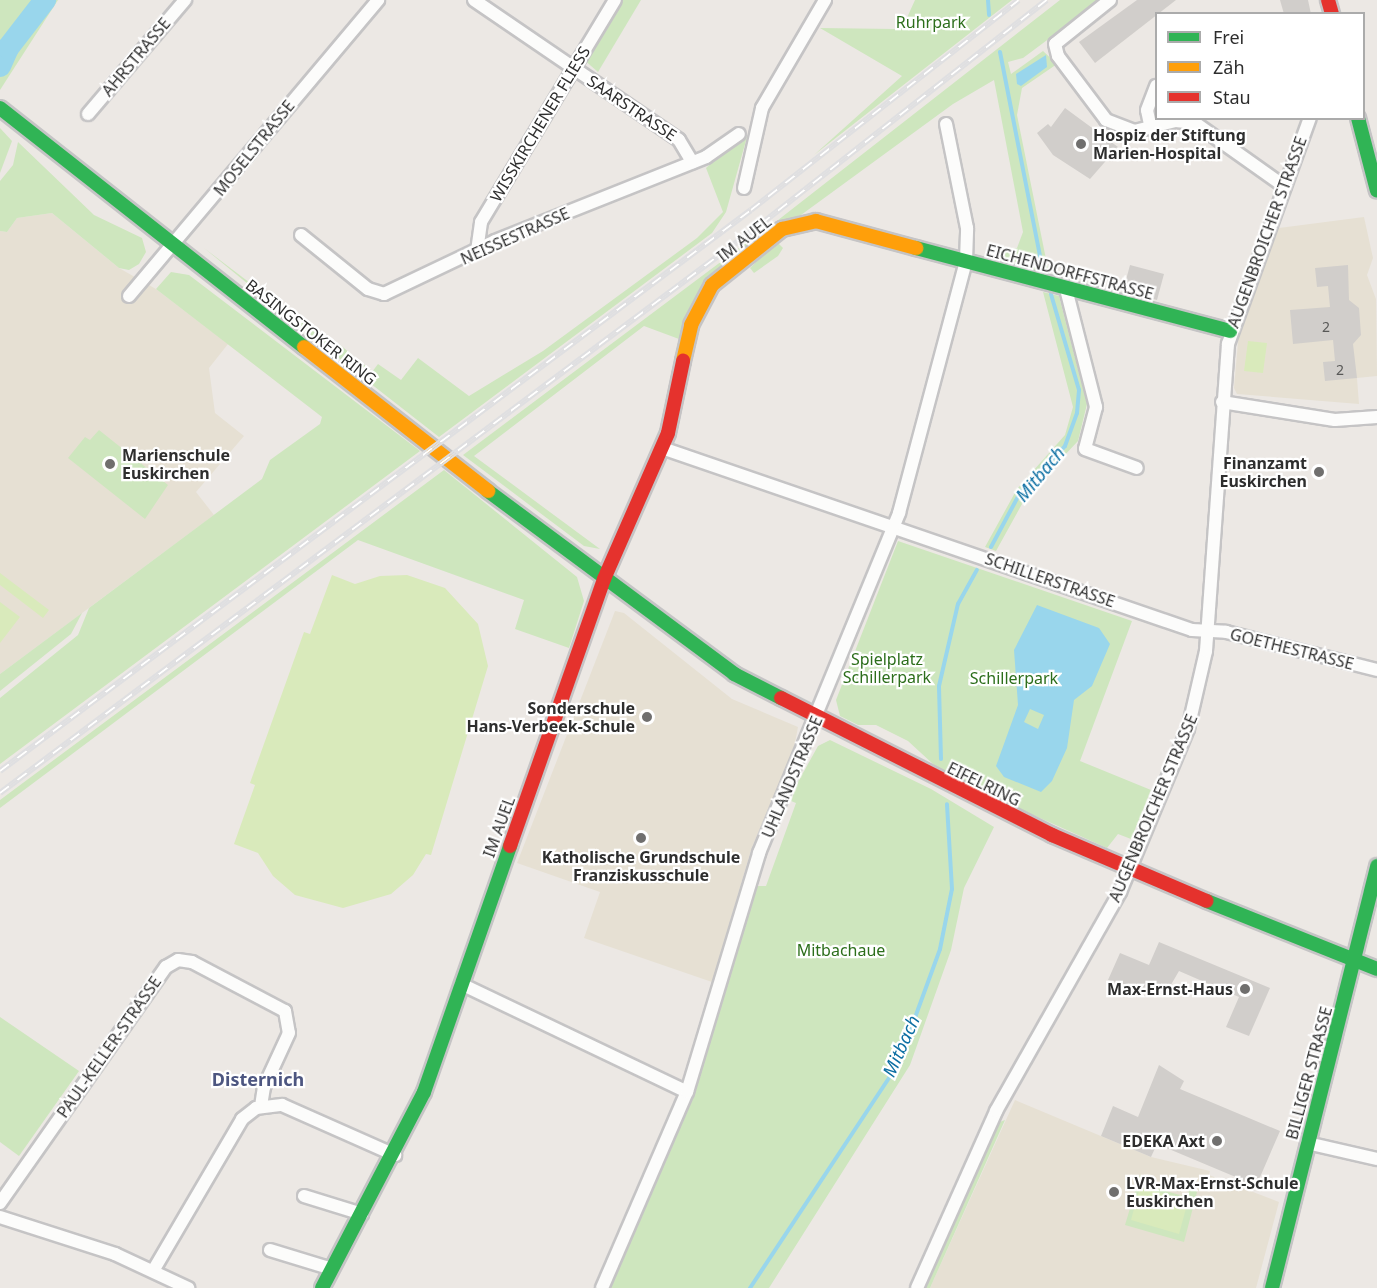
<!DOCTYPE html>
<meta charset="utf-8">
<style>
body{margin:0}
#map{position:relative;width:1377px;height:1288px;overflow:hidden;background:#ece8e4;font-family:"Noto Sans",sans-serif}
div>[style]{position:absolute}
[style*='--x']{left:calc(var(--x)*1px);top:calc(var(--y)*1px);width:calc(var(--w)*1px);rotate:calc(var(--a)*1deg)}
.education>*{inset:0;background:#e6e0d3}
.green>*{inset:0;background:#cee6be}
.pitch>*{inset:0;background:#d9eabb}
.water>*{inset:0;background:#99d6ec}
.stream>*{height:4px;margin:-2px;padding:0 2px;transform-origin:2px;border-radius:2px;background:#99d6ec}
.river>*{height:22px;margin:-11px;padding:0 11px;transform-origin:11px;border-radius:11px;background:#99d6ec}
.building>*{inset:0;background:#d1cecb}
.roads{filter:drop-shadow(2px 0 #c5c4c5) drop-shadow(-2px 0 #c5c4c5) drop-shadow(0 2px #c5c4c5) drop-shadow(0 -2px #c5c4c5)}
.street>*{height:12px;margin:-6px;padding:0 6px;transform-origin:6px;border-radius:6px;background:#fcfcfb}
.fast>*{height:14px;margin:-7px;padding:0 7px;transform-origin:7px;border-radius:7px;background:#30b455}
.slow>*{height:14px;margin:-7px;padding:0 7px;transform-origin:7px;border-radius:7px;background:#ff9f0a}
.jam>*{height:14px;margin:-7px;padding:0 7px;transform-origin:7px;border-radius:7px;background:#e5322d}
.rail>*{height:6px;margin-top:-3px;transform-origin:0;background:repeating-linear-gradient(90deg,#fff 0 11px,#dfdfe1 0 22px);box-sizing:border-box;border-block:2px solid #dfdfe1}
.dots>*{width:16px;height:16px;translate:-50% -50%;box-sizing:border-box;border:3px solid #fff;border-radius:50%}
span{translate:-50% -50%;white-space:nowrap;text-align:center;line-height:1.15;-webkit-text-stroke:4.5px #fff;paint-order:stroke}
.number-label{font-size:14px;color:#585857}
.number-label span{-webkit-text-stroke-width:0}
.park-label{font-size:16px;color:#2c6e1b}
.street-label{font-size:16px;color:#2e2e2e}
.poi-label{font-size:16px;color:#2e2e2e;font-weight:700}
.left{translate:0 -50%;text-align:left}
.right{translate:-100% -50%;text-align:right}
.water-label{font-size:18px;color:#0d6fa3;font-style:italic}
.neighbourhood-label{font-size:18px;color:#4d5680;font-weight:700}
.legend{position:absolute;left:1155px;top:12px;width:210px;height:108px;box-sizing:border-box;background:#fff;border:2px solid #ababab;margin:0;padding:8px 10px;list-style:none;font-size:18px;color:#2e2e2e}
.legend li{display:flex;align-items:center;gap:12px;height:30px}
.legend b{width:30px;border:2px solid #ababab}
</style>
<div id="map">
<div class="education">
<i style="clip-path:polygon(52px 213px,119px 268px,156px 289px,228px 344px,209px 368px,215px 413px,244px 436px,196px 492px,214px 515px,0 674px,0 231px,7px 232px,17px 218px)"></i>
<i style="clip-path:polygon(1364px 217px,1373px 258px,1367px 275px,1376px 299px,1377px 376px,1357px 378px,1359px 404px,1237px 394px,1234px 388px,1239px 331px,1279px 228px)"></i>
<i style="clip-path:polygon(615px 611px,624px 613px,732px 699px,798px 727px,794px 748px,752px 847px,712px 982px,584px 938px,600px 892px,517px 863px)"></i>
<i style="clip-path:polygon(1015px 1100px,1151px 1157px,1210px 1171px,1209px 1175px,1279px 1202px,1256px 1288px,930px 1288px)"></i>
</div>
<div class="green">
<i style="clip-path:polygon(0 0,58px 0,0 90px)"></i>
<i style="clip-path:polygon(619px 0,641px 0,598px 72px,583px 59px)"></i>
<i style="clip-path:polygon(915px 0,1012px 0,814px 155px,902px 76px,820px 28px,895px 29px,905px 22px)"></i>
<i style="clip-path:polygon(1060px 0,1101px 0,1023px 58px,1008px 62px,1011px 74px,1043px 51px,1057px 64px,1022px 88px,1017px 115px,1050px 279px,1034px 275px,1027px 265px,990px 255px,1017px 248px,1023px 232px,994px 80px,953px 104px,801px 215px,773px 224px)"></i>
<i style="clip-path:polygon(0 128px,12px 141px,0 173px)"></i>
<i style="clip-path:polygon(742px 134px,747px 137px,726px 212px,712px 233px,439px 437px,366px 380px,378px 364px,401px 380px,418px 358px,469px 396px,543px 351px,697px 238px,723px 212px,706px 168px)"></i>
<i style="clip-path:polygon(18px 142px,94px 215px,142px 238px,146px 252px,139px 264px,129px 270px,119px 268px,52px 213px,17px 218px,7px 232px,0 231px,0 181px,13px 165px)"></i>
<i style="clip-path:polygon(762px 231px,698px 294px,679px 339px,644px 326px,474px 456px,600px 549px,584px 546px,463px 455px)"></i>
<i style="clip-path:polygon(777px 242px,783px 248px,778px 256px,754px 273px,750px 268px)"></i>
<i style="clip-path:polygon(204px 248px,336px 348px,339px 344px,368px 368px,361px 376px)"></i>
<i style="clip-path:polygon(171px 272px,189px 275px,420px 451px,0 764px,0 698px,78px 635px,89px 608px,262px 479px,270px 460px,320px 424px,322px 417px,156px 289px)"></i>
<i style="clip-path:polygon(1043px 292px,1059px 296px,1087px 404px,1078px 441px,1027px 495px,996px 551px,985px 547px,1017px 489px,1065px 435px,1073px 407px)"></i>
<i style="clip-path:polygon(99px 430px,168px 485px,145px 519px,68px 458px,85px 437px,90px 440px)"></i>
<i style="clip-path:polygon(444px 470px,577px 577px,584px 601px,569px 648px,515px 629px,524px 600px,358px 540px,0 808px,0 800px)"></i>
<i style="clip-path:polygon(898px 541px,1132px 621px,1080px 761px,1151px 790px,1131px 839px,1118px 834px,1107px 848px,946px 776px,908px 741px,876px 725px,858px 725px,840px 716px,836px 700px)"></i>
<i style="clip-path:polygon(82px 613px,71px 634px,0 691px,0 674px)"></i>
<i style="clip-path:polygon(830px 740px,931px 789px,994px 827px,964px 888px,951px 950px,910px 1065px,769px 1288px,609px 1288px,693px 1093px,757px 886px,766px 886px,796px 803px,791px 801px,798px 782px,818px 746px)"></i>
<i style="clip-path:polygon(0 1017px,79px 1071px,19px 1156px,0 1142px)"></i>
<i style="clip-path:polygon(1005px 1120px,930px 1288px,924px 1288px,997px 1123px)"></i>
<i style="clip-path:polygon(1140px 1175px,1146px 1175px,1143px 1184px,1148px 1186px,1187px 1197px,1190px 1187px,1197px 1192px,1184px 1242px,1125px 1225px)"></i>
</div>
<div class="pitch">
<i style="clip-path:polygon(1248px 341px,1267px 343px,1263px 373px,1244px 371px)"></i>
<i style="clip-path:polygon(0 573px,49px 610px,43px 618px,0 585px)"></i>
<i style="clip-path:polygon(332px 575px,355px 584px,380px 576px,407px 575px,445px 588px,478px 624px,488px 666px,431px 855px,426px 854px,413px 875px,391px 894px,343px 908px,295px 895px,273px 876px,258px 853px,234px 844px,255px 785px,250px 783px,304px 632px,310px 634px)"></i>
<i style="clip-path:polygon(0 602px,20px 617px,0 643px)"></i>
<i style="clip-path:polygon(1140px 1187px,1188px 1201px,1179px 1234px,1131px 1220px)"></i>
</div>
<div class="water">
<i style="clip-path:polygon(1046px 55px,1047px 67px,1021px 86px,1017px 84px,1016px 74px)"></i>
<i style="clip-path:polygon(evenodd,1037px 605px,1099px 628px,1110px 644px,1092px 686px,1074px 700px,1067px 748px,1052px 781px,1041px 792px,1004px 777px,996px 766px,1018px 705px,1014px 650px,1037px 605px,1030px 709px,1044px 715px,1038px 729px,1024px 722px,1030px 709px)"></i>
</div>
<div class="stream">
<i style="--x:988;--y:0;--w:15;--a:86"></i>
<i style="--x:1000;--y:52;--w:229;--a:78.9"></i>
<i style="--x:991;--y:547;--w:61;--a:-61.8"></i>
<i style="--x:1020;--y:493;--w:65;--a:-46.2"></i>
<i style="--x:1065;--y:446;--w:35;--a:-70"></i>
<i style="--x:1077;--y:413;--w:23;--a:-85"></i>
<i style="--x:1079;--y:390;--w:100;--a:-106.3"></i>
<i style="--x:941;--y:759;--w:73;--a:-91.6"></i>
<i style="--x:939;--y:686;--w:84;--a:-77"></i>
<i style="--x:958;--y:604;--w:39;--a:-61"></i>
<i style="--x:750;--y:1288;--w:268;--a:-56.5"></i>
<i style="--x:898;--y:1064;--w:122;--a:-69.9"></i>
<i style="--x:940;--y:949;--w:61;--a:-78.7"></i>
<i style="--x:952;--y:889;--w:85;--a:-93.4"></i>
</div>
<div class="river">
<i style="--x:0;--y:66;--w:20;--a:-66"></i>
<i style="--x:8;--y:48;--w:61;--a:-52.4"></i>
</div>
<div class="building">
<i style="clip-path:polygon(1137px 0,1176px 0,1095px 63px,1079px 42px)"></i>
<i style="clip-path:polygon(1280px 0,1308px 0,1311px 14px,1284px 14px)"></i>
<i style="clip-path:polygon(1065px 108px,1118px 147px,1090px 179px,1053px 155px,1037px 133px,1048px 124px,1051px 127px)"></i>
<i style="clip-path:polygon(1130px 265px,1164px 274px,1157px 300px,1123px 291px)"></i>
<i style="clip-path:polygon(1348px 265px,1349px 300px,1359px 308px,1361px 335px,1353px 344px,1357px 378px,1325px 381px,1323px 362px,1335px 361px,1333px 340px,1293px 344px,1290px 310px,1330px 307px,1328px 286px,1317px 287px,1315px 268px)"></i>
<i style="clip-path:polygon(1159px 942px,1270px 988px,1249px 1036px,1226px 1027px,1239px 997px,1179px 971px,1165px 995px,1108px 980px,1120px 953px,1149px 965px)"></i>
<i style="clip-path:polygon(1159px 1065px,1184px 1081px,1180px 1089px,1280px 1131px,1254px 1191px,1236px 1184px,1238px 1178px,1157px 1144px,1151px 1157px,1101px 1136px,1113px 1106px,1138px 1117px)"></i>
</div>
<div class="roads">
<div class="street">
<i style="--x:474;--y:0;--w:248;--a:34.3"></i>
<i style="--x:679;--y:140;--w:26;--a:59"></i>
<i style="--x:1110;--y:0;--w:70;--a:141.3"></i>
<i style="--x:1055;--y:44;--w:12;--a:76"></i>
<i style="--x:1058;--y:56;--w:80;--a:53.1"></i>
<i style="--x:1106;--y:120;--w:30;--a:21"></i>
<i style="--x:1134;--y:131;--w:43;--a:-13.4"></i>
<i style="--x:1176;--y:121;--w:19;--a:6"></i>
<i style="--x:1195;--y:123;--w:110;--a:35.4"></i>
<i style="--x:88;--y:114;--w:150;--a:-49.6"></i>
<i style="--x:1151;--y:129;--w:19;--a:-102"></i>
<i style="--x:1147;--y:110;--w:26;--a:-69"></i>
<i style="--x:744;--y:188;--w:82;--a:-77.3"></i>
<i style="--x:762;--y:108;--w:125;--a:-59.7"></i>
<i style="--x:301;--y:235;--w:86;--a:38.9"></i>
<i style="--x:368;--y:289;--w:17;--a:17"></i>
<i style="--x:384;--y:294;--w:123;--a:-25.5"></i>
<i style="--x:495;--y:241;--w:227;--a:-21.7"></i>
<i style="--x:706;--y:157;--w:40;--a:-34.9"></i>
<i style="--x:477;--y:251;--w:29;--a:-82"></i>
<i style="--x:481;--y:222;--w:259;--a:-58.9"></i>
<i style="--x:1066;--y:289;--w:122;--a:75.7"></i>
<i style="--x:1096;--y:407;--w:43;--a:104.7"></i>
<i style="--x:1085;--y:449;--w:55;--a:20.1"></i>
<i style="--x:129;--y:296;--w:387;--a:-49.9"></i>
<i style="--x:1222;--y:402;--w:114;--a:9.1"></i>
<i style="--x:1335;--y:420;--w:42;--a:-4.1"></i>
<i style="--x:662;--y:448;--w:560;--a:18.95"></i>
<i style="--x:1192;--y:630;--w:34;--a:3"></i>
<i style="--x:1226;--y:632;--w:156;--a:14.1"></i>
<i style="--x:461;--y:984;--w:250;--a:25.5"></i>
<i style="--x:1307;--y:1143;--w:72;--a:12.9"></i>
<i style="--x:304;--y:1196;--w:61;--a:17.2"></i>
<i style="--x:0;--y:1203;--w:289;--a:-54.9"></i>
<i style="--x:166;--y:967;--w:14;--a:-30"></i>
<i style="--x:178;--y:960;--w:14;--a:8"></i>
<i style="--x:192;--y:962;--w:105;--a:27.8"></i>
<i style="--x:285;--y:1011;--w:22;--a:80"></i>
<i style="--x:289;--y:1033;--w:60;--a:114.8"></i>
<i style="--x:264;--y:1087;--w:19;--a:99"></i>
<i style="--x:0;--y:1217;--w:121;--a:17.8"></i>
<i style="--x:115;--y:1254;--w:81;--a:25"></i>
<i style="--x:270;--y:1250;--w:65;--a:17"></i>
<i style="--x:153;--y:1271;--w:176;--a:-59.6"></i>
<i style="--x:242;--y:1119;--w:18;--a:-38"></i>
<i style="--x:256;--y:1108;--w:26;--a:-7"></i>
<i style="--x:282;--y:1105;--w:124;--a:23.9"></i>
<i style="--x:602;--y:1288;--w:214;--a:-66.6"></i>
<i style="--x:687;--y:1092;--w:250;--a:-73.2"></i>
<i style="--x:759;--y:853;--w:368;--a:-67.6"></i>
<i style="--x:899;--y:513;--w:261;--a:-75.1"></i>
<i style="--x:966;--y:261;--w:33;--a:-88"></i>
<i style="--x:967;--y:228;--w:106;--a:-101.4"></i>
<i style="--x:917;--y:1288;--w:194;--a:-65.9"></i>
<i style="--x:996;--y:1111;--w:252;--a:-60.5"></i>
<i style="--x:1120;--y:892;--w:177;--a:-67.4"></i>
<i style="--x:1188;--y:729;--w:80;--a:-77"></i>
<i style="--x:1206;--y:651;--w:308;--a:-85.9"></i>
<i style="--x:1228;--y:344;--w:240;--a:-70.1"></i>
</div>
<div class="fast">
<i style="--x:0;--y:108;--w:387;--a:38.2"></i>
<i style="--x:1358;--y:118;--w:75;--a:75.4"></i>
<i style="--x:916;--y:248;--w:325;--a:14.8"></i>
<i style="--x:488;--y:491;--w:307;--a:36.6"></i>
<i style="--x:734;--y:674;--w:53;--a:27.1"></i>
<i style="--x:1207;--y:901;--w:183;--a:21.8"></i>
<i style="--x:322;--y:1288;--w:221;--a:-62.5"></i>
<i style="--x:424;--y:1092;--w:261;--a:-70.7"></i>
<i style="--x:1272;--y:1288;--w:435;--a:-76"></i>
</div>
<div class="slow">
<i style="--x:304;--y:347;--w:234;--a:38"></i>
<i style="--x:683;--y:361;--w:37;--a:-77"></i>
<i style="--x:691;--y:325;--w:45;--a:-62.3"></i>
<i style="--x:712;--y:285;--w:90;--a:-38.7"></i>
<i style="--x:782;--y:229;--w:35;--a:-13"></i>
<i style="--x:816;--y:221;--w:104;--a:15.1"></i>
</div>
<div class="jam">
<i style="--x:1328;--y:0;--w:15;--a:74"></i>
<i style="--x:781;--y:698;--w:304;--a:26.8"></i>
<i style="--x:1052;--y:835;--w:168;--a:23.1"></i>
<i style="--x:510;--y:846;--w:283;--a:-70.6"></i>
<i style="--x:604;--y:579;--w:159;--a:-66.3"></i>
<i style="--x:668;--y:433;--w:74;--a:-78.2"></i>
</div>
</div>
<div class="rail">
<i style="--x:0;--y:771;--w:937;--a:-36.76"></i>
<i style="--x:751;--y:210;--w:340;--a:-38.1"></i>
<i style="--x:0;--y:793;--w:950;--a:-36.79"></i>
<i style="--x:761;--y:224;--w:363;--a:-38.1"></i>
</div>
<div class="dots">
<i style="left:1081px;top:144px;background:#706f6e"></i>
<i style="left:110px;top:464px;background:#706f6e"></i>
<i style="left:1319px;top:472px;background:#706f6e"></i>
<i style="left:647px;top:717px;background:#706f6e"></i>
<i style="left:641px;top:838px;background:#706f6e"></i>
<i style="left:1245px;top:989px;background:#706f6e"></i>
<i style="left:1217px;top:1141px;background:#706f6e"></i>
<i style="left:1114px;top:1192px;background:#706f6e"></i>
</div>
<div class="number-label">
<span style="left:1326px;top:327px">2</span>
<span style="left:1340px;top:370px">2</span>
</div>
<div class="park-label">
<span style="left:931px;top:22px">Ruhrpark</span>
<span style="left:887px;top:668px">Spielplatz<br>Schillerpark</span>
<span style="left:1014px;top:678px">Schillerpark</span>
<span style="left:841px;top:950px">Mitbachaue</span>
</div>
<div class="street-label">
<span style="left:136px;top:57px;rotate:-50deg">AHRSTRASSE</span>
<span style="left:632px;top:108px;rotate:34deg">SAARSTRASSE</span>
<span style="left:540px;top:124px;rotate:-59deg">WISSKIRCHENER FLIESS</span>
<span style="left:254px;top:148px;rotate:-51deg">MOSELSTRASSE</span>
<span style="left:1267px;top:232px;rotate:-70deg">AUGENBROICHER STRASSE</span>
<span style="left:515px;top:236px;rotate:-24deg">NEISSESTRASSE</span>
<span style="left:744px;top:239px;rotate:-38deg">IM AUEL</span>
<span style="left:1070px;top:272px;rotate:15deg">EICHENDORFFSTRASSE</span>
<span style="left:311px;top:332px;rotate:38deg">BASINGSTOKER RING</span>
<span style="left:1050px;top:580px;rotate:19deg">SCHILLERSTRASSE</span>
<span style="left:1292px;top:649px;rotate:14deg">GOETHESTRASSE</span>
<span style="left:792px;top:777px;rotate:-67deg">UHLANDSTRASSE</span>
<span style="left:984px;top:784px;rotate:26deg">EIFELRING</span>
<span style="left:1153px;top:808px;rotate:-67deg">AUGENBROICHER STRASSE</span>
<span style="left:499px;top:827px;rotate:-70deg">IM AUEL</span>
<span style="left:109px;top:1047px;rotate:-55deg">PAUL-KELLER-STRASSE</span>
<span style="left:1309px;top:1073px;rotate:-75deg">BILLIGER STRASSE</span>
</div>
<div class="poi-label">
<span class="left" style="left:1093px;top:144px">Hospiz der Stiftung<br>Marien-Hospital</span>
<span class="left" style="left:122px;top:464px">Marienschule<br>Euskirchen</span>
<span class="right" style="left:1307px;top:472px">Finanzamt<br>Euskirchen</span>
<span class="right" style="left:635px;top:717px">Sonderschule<br>Hans-Verbeek-Schule</span>
<span style="left:641px;top:866px">Katholische Grundschule<br>Franziskusschule</span>
<span class="right" style="left:1233px;top:989px">Max-Ernst-Haus</span>
<span class="right" style="left:1205px;top:1141px">EDEKA Axt</span>
<span class="left" style="left:1126px;top:1192px">LVR-Max-Ernst-Schule<br>Euskirchen</span>
</div>
<div class="water-label">
<span style="left:1040px;top:474px;rotate:-50deg">Mitbach</span>
<span style="left:901px;top:1046px;rotate:-66deg">Mitbach</span>
</div>
<div class="neighbourhood-label">
<span style="left:258px;top:1079px">Disternich</span>
</div>
<ul class="legend">
<li><b style="height:8px;background:#30b455"></b>Frei</li>
<li><b style="height:8px;background:#ff9f0a"></b>Zäh</li>
<li><b style="height:8px;background:#e5322d"></b>Stau</li>
</ul>
</div>
